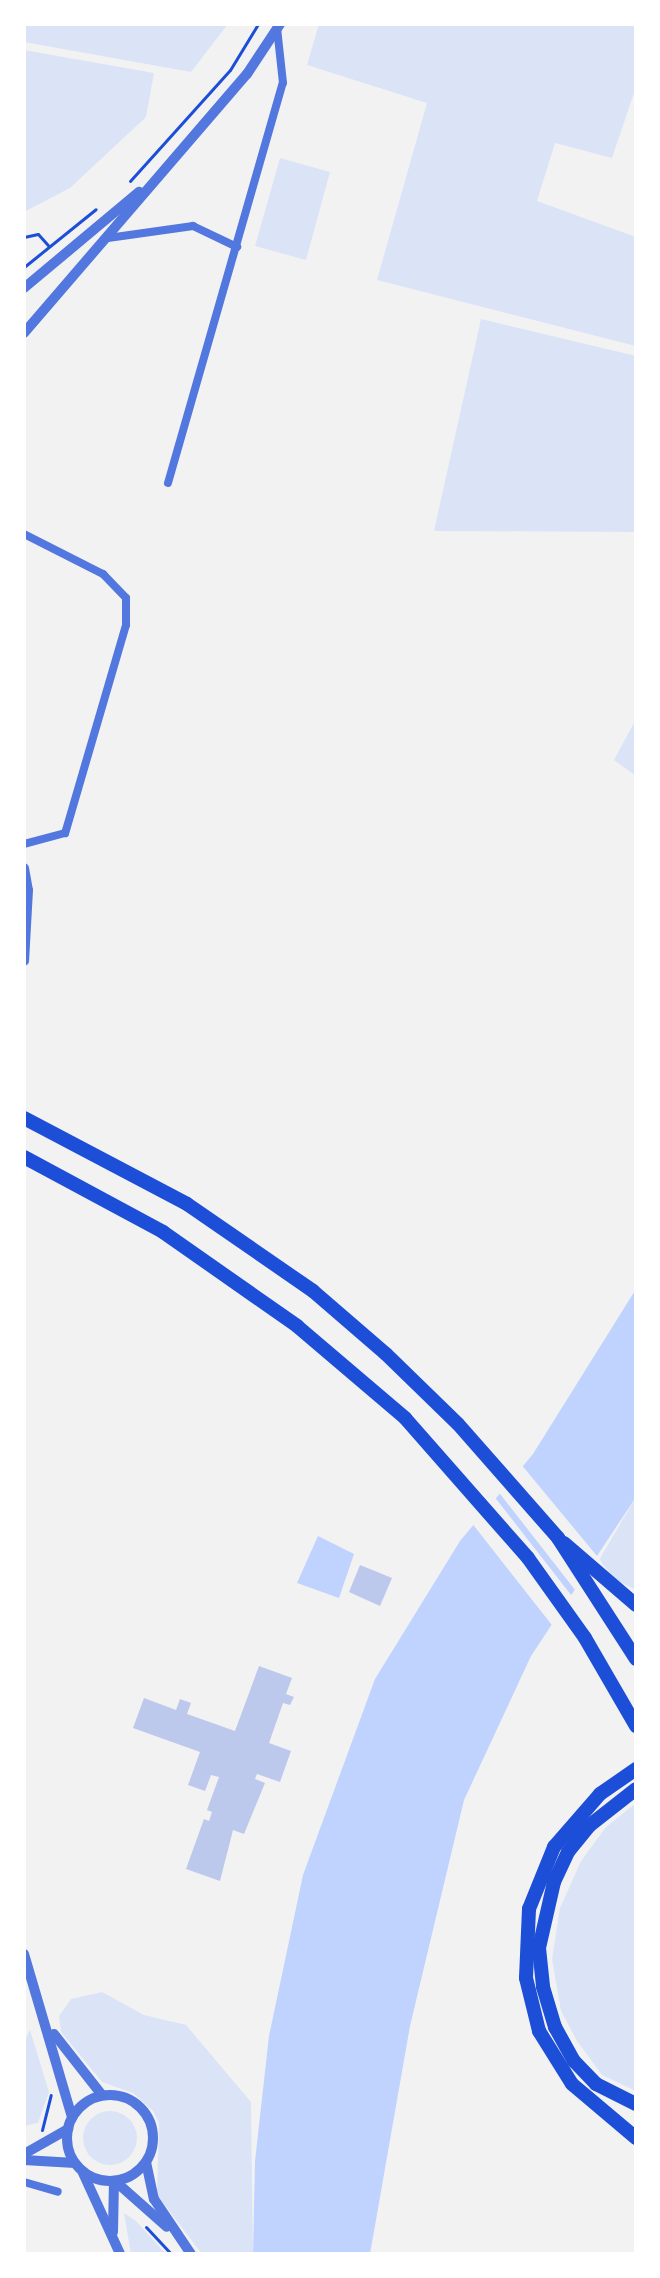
<!DOCTYPE html>
<style>
body{margin:0}
#map{position:relative;width:660px;height:2278px;overflow:hidden;background:#f2f2f2;font-family:Overpass,sans-serif}
div>[style]{position:absolute}
[style*='--x']{left:calc(var(--x)*1px);top:calc(var(--y)*1px);width:calc(var(--w)*1px);rotate:calc(var(--a)*1deg)}
.green>*{inset:0;background:#dbe4f7}
.round{border-radius:50%}
.water>*{inset:0;background:#bfd3fe}
.pier>*{inset:0;background:#f2f2f2}
.building>*{inset:0;background:#bdc9ec}
.path>*{height:3px;margin:-1.5px;padding:0 1.5px;transform-origin:1.5px;border-radius:1.5px;background:#1d4ed8}
.minor>*{height:8px;margin:-4px;padding:0 4px;transform-origin:4px;border-radius:4px;background:#5277de}
.tertiary>*{height:10px;margin:-5px;padding:0 5px;transform-origin:5px;border-radius:5px;background:#5277de}
.tertiary>.ring{margin:-5px;padding:0;box-sizing:content-box;background:none;border:10px solid #5277de;border-radius:50%}
.trunk>*{height:14px;margin:-7px;padding:0 7px;transform-origin:7px;border-radius:7px;background:#1d4ed8}
span{translate:-50% -50%;white-space:nowrap;text-align:center;line-height:1.15;-webkit-text-stroke:8px #fff;paint-order:stroke}
.frame{position:absolute;inset:0;border:26px solid #fff;pointer-events:none}
</style>
<div id="map">
<div class="green">
<i style="clip-path:polygon(24px 24px,228px 24px,191px 72px,24px 42px)"></i>
<i style="clip-path:polygon(319px 24px,636px 24px,636px 87px,612px 158px,555px 143px,537px 201px,636px 237px,636px 346px,377px 280px,427px 103px,307px 65px)"></i>
<i style="clip-path:polygon(24px 50px,154px 73px,146px 117px,70px 188px,24px 212px)"></i>
<i style="clip-path:polygon(280px 158px,330px 172px,306px 260px,255px 246px)"></i>
<i style="clip-path:polygon(481px 319px,636px 356px,636px 532px,434px 531px)"></i>
<i style="clip-path:polygon(636px 719px,636px 776px,614px 760px)"></i>
<i style="clip-path:polygon(636px 1497px,636px 1590px,616px 1580px,599px 1560px)"></i>
<i style="clip-path:polygon(636px 1803px,636px 2091px,602px 2075px,577px 2041px,561px 2011px,552px 1959px,560px 1908px,581px 1861px,606px 1827px)"></i>
<i style="clip-path:polygon(102px 1992px,144px 2015px,186px 2025px,251px 2102px,253px 2254px,202px 2254px,157px 2195px,159px 2123px,153px 2111px,133px 2093px,102px 2082px,61px 2032px,59px 2016px,71px 1999px)"></i>
<i style="clip-path:polygon(30px 2030px,49px 2092px,38px 2123px,24px 2126px,24px 2042px)"></i>
<i class="round" style="left:83px;top:2111px;width:54px;height:54px"></i>
<i style="clip-path:polygon(124px 2213px,136px 2221px,166px 2254px,131px 2254px)"></i>
</div>
<div class="water">
<i style="clip-path:polygon(636px 1289px,636px 1497px,531px 1656px,464px 1800px,410px 2026px,370px 2254px,253px 2254px,255px 2161px,269px 2036px,303px 1875px,375px 1679px,460px 1541px,533px 1454px)"></i>
<i style="clip-path:polygon(318px 1536px,354px 1554px,339px 1598px,297px 1583px)"></i>
</div>
<div class="pier">
<i style="clip-path:polygon(520px 1463px,602px 1562px,579px 1595px,497px 1490px)"></i>
<i style="clip-path:polygon(493px 1495px,575px 1600px,555px 1629px,471px 1522px)"></i>
</div>
<div class="building">
<i style="clip-path:polygon(360px 1565px,392px 1578px,380px 1606px,349px 1592px)"></i>
<i style="clip-path:polygon(259px 1666px,292px 1678px,286px 1694px,294px 1697px,290px 1705px,283px 1703px,269px 1743px,291px 1751px,280px 1782px,257px 1774px,255px 1779px,265px 1783px,244px 1834px,233px 1830px,220px 1881px,186px 1869px,204px 1819px,209px 1821px,212px 1812px,207px 1810px,219px 1777px,211px 1775px,205px 1791px,188px 1785px,200px 1752px,133px 1728px,144px 1698px,176px 1710px,180px 1699px,191px 1703px,187px 1714px,235px 1731px)"></i>
</div>
<div class="path">
<i style="--x:130;--y:181;--w:149;--a:-48"></i>
<i style="--x:230;--y:70;--w:54;--a:-58.7"></i>
<i style="--x:24;--y:237;--w:14;--a:-12"></i>
<i style="--x:38;--y:234;--w:15;--a:48"></i>
<i style="--x:24;--y:267;--w:92;--a:-38.9"></i>
<i style="--x:42;--y:2130;--w:36;--a:-76"></i>
<i style="--x:146;--y:2227;--w:37;--a:47"></i>
</div>
<div class="minor">
<i style="--x:108;--y:238;--w:86;--a:-8"></i>
<i style="--x:193;--y:226;--w:49;--a:25.5"></i>
<i style="--x:168;--y:483;--w:416;--a:-74"></i>
<i style="--x:283;--y:83;--w:55;--a:-96.2"></i>
<i style="--x:24;--y:534;--w:89;--a:26.9"></i>
<i style="--x:103;--y:574;--w:33;--a:46"></i>
<i style="--x:126;--y:598;--w:27;--a:90"></i>
<i style="--x:126;--y:625;--w:217;--a:106.3"></i>
<i style="--x:65;--y:833;--w:42;--a:165"></i>
<i style="--x:24;--y:2182;--w:35;--a:16"></i>
</div>
<div class="tertiary">
<i style="--x:24;--y:288;--w:150;--a:-39.9"></i>
<i style="--x:24;--y:333;--w:342;--a:-49.3"></i>
<i style="--x:247;--y:74;--w:60;--a:-56.6"></i>
<i style="--x:24;--y:868;--w:22;--a:80"></i>
<i style="--x:28;--y:890;--w:71;--a:93.2"></i>
<i style="--x:24;--y:1954;--w:170;--a:73.6"></i>
<i style="--x:54;--y:2034;--w:78;--a:51.8"></i>
<i class="ring" style="left:67px;top:2095px;width:76px;height:76px"></i>
<i style="--x:24;--y:2154;--w:51;--a:-29.6"></i>
<i style="--x:24;--y:2160;--w:51;--a:3.4"></i>
<i style="--x:146;--y:2162;--w:38;--a:78"></i>
<i style="--x:154;--y:2199;--w:66;--a:56.1"></i>
<i style="--x:83;--y:2173;--w:89;--a:65.4"></i>
<i style="--x:115;--y:2181;--w:69;--a:41.5"></i>
<i style="--x:113;--y:2232;--w:51;--a:-88.9"></i>
</div>
<div class="trunk">
<i style="--x:24;--y:1118;--w:184;--a:27.8"></i>
<i style="--x:187;--y:1204;--w:153;--a:34.6"></i>
<i style="--x:313;--y:1291;--w:96;--a:40.8"></i>
<i style="--x:386;--y:1354;--w:100;--a:44.2"></i>
<i style="--x:458;--y:1424;--w:152;--a:48.7"></i>
<i style="--x:558;--y:1538;--w:144;--a:57.2"></i>
<i style="--x:24;--y:1157;--w:158;--a:28.3"></i>
<i style="--x:163;--y:1232;--w:164;--a:35"></i>
<i style="--x:297;--y:1326;--w:142;--a:40.4"></i>
<i style="--x:405;--y:1418;--w:186;--a:48.7"></i>
<i style="--x:528;--y:1558;--w:98;--a:54.5"></i>
<i style="--x:585;--y:1638;--w:102;--a:59.9"></i>
<i style="--x:564;--y:1543;--w:95;--a:40.7"></i>
<i style="--x:636;--y:1769;--w:44;--a:145.2"></i>
<i style="--x:600;--y:1794;--w:70;--a:131"></i>
<i style="--x:554;--y:1847;--w:67;--a:112"></i>
<i style="--x:529;--y:1909;--w:69;--a:92.5"></i>
<i style="--x:526;--y:1978;--w:55;--a:76.2"></i>
<i style="--x:539;--y:2031;--w:62;--a:58.1"></i>
<i style="--x:572;--y:2084;--w:84;--a:40.2"></i>
<i style="--x:636;--y:1789;--w:60;--a:141.8"></i>
<i style="--x:589;--y:1826;--w:33;--a:129"></i>
<i style="--x:568;--y:1852;--w:33;--a:115"></i>
<i style="--x:554;--y:1882;--w:68;--a:102.8"></i>
<i style="--x:539;--y:1948;--w:39;--a:84"></i>
<i style="--x:543;--y:1987;--w:42;--a:73.3"></i>
<i style="--x:555;--y:2027;--w:39;--a:61"></i>
<i style="--x:574;--y:2061;--w:32;--a:46"></i>
<i style="--x:596;--y:2084;--w:45;--a:26.6"></i>
</div>
<div class="frame"></div>
</div>
